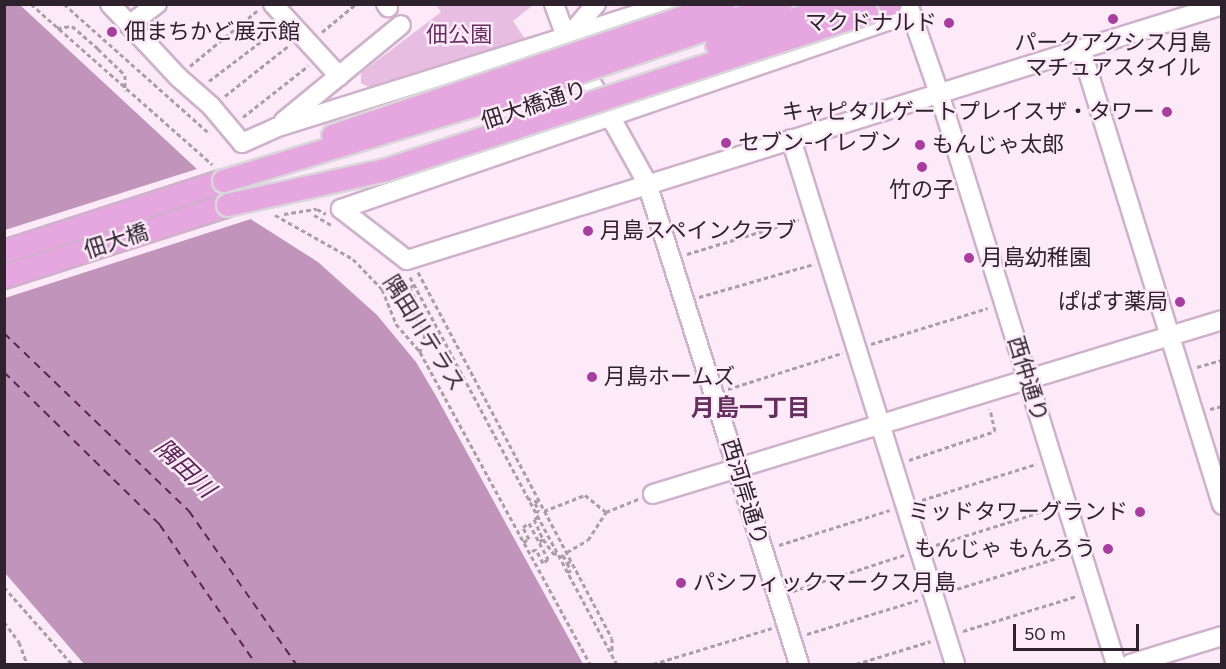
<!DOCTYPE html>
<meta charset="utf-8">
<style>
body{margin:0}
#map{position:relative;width:1226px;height:669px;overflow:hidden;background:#fceaf9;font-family:Figtree,"Noto Sans JP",sans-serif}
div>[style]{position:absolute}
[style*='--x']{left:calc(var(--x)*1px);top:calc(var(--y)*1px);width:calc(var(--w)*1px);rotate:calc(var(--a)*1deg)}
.green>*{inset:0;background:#e7bde1}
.water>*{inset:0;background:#c195bb}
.pier>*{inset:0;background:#fceaf9}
.ferry>*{height:1.5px;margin-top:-0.75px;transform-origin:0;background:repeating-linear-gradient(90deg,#5b2656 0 8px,transparent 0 14px)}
.path>*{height:3px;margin-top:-1.5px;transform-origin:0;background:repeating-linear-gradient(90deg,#ab9ca9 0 4.5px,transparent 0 7.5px)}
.roads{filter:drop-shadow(2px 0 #ceb2ca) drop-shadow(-2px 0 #ceb2ca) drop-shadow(0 2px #ceb2ca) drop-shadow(0 -2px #ceb2ca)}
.minor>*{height:18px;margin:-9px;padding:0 9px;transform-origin:9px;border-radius:9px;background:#fff}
.major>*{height:22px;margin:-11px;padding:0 11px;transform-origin:11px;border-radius:11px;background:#e6a6e0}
.bridges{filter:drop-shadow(2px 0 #d9d7d9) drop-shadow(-2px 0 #d9d7d9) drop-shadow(0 2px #d9d7d9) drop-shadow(0 -2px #d9d7d9)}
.major-bridge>*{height:22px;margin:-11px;padding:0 11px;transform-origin:11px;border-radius:11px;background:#e6a6e0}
.dots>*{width:16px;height:16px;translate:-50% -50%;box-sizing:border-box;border:3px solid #fceaf9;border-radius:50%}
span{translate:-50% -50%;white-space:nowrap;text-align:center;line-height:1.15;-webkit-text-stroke:5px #fceaf9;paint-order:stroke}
.poi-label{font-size:22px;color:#2e232c}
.right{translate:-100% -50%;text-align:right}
.left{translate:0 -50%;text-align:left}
.park-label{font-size:22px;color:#673061}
.street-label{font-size:22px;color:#2e232c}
.neighbourhood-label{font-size:24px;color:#642f5e;font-weight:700}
.water-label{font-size:24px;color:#5b2656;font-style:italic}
.frame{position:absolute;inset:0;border:6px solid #2e232c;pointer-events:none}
.scale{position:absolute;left:1013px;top:624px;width:126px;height:27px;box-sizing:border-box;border:3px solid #2e232c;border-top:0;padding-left:8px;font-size:18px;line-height:21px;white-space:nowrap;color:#2e232c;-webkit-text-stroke:4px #fceaf9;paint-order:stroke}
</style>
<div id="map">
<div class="green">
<i style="clip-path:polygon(436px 5px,533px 5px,513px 21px,529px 45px,373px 89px,361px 83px,361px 73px,441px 12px)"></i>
</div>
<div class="water">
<i style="clip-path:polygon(4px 5px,20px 5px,252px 220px,318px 262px,377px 315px,416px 362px,436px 396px,583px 664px,84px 664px,5px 573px)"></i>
</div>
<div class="pier">
<i style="clip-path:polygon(200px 168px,254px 218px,5px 298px,5px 230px)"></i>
</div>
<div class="ferry">
<i style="--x:4;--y:333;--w:257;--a:43.9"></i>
<i style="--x:189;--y:511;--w:187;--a:55"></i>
<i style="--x:4;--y:372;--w:219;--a:44.4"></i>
<i style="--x:160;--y:525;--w:169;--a:55.4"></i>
</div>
<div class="path">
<i style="--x:31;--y:4;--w:242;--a:41.5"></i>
<i style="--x:64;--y:4;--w:195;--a:41.7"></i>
<i style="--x:57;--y:28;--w:15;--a:-8"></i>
<i style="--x:72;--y:26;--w:35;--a:41"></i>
<i style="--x:98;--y:49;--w:37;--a:44"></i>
<i style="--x:125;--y:75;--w:16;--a:90"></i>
<i style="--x:322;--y:32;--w:44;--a:-39.5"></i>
<i style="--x:190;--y:66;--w:87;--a:-39.4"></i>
<i style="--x:209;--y:81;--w:83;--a:-37.1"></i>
<i style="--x:225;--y:96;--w:80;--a:-38.4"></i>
<i style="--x:243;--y:117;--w:83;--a:-38.1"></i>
<i style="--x:284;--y:214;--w:33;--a:-9"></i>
<i style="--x:317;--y:209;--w:10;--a:29"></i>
<i style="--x:275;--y:215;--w:90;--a:29.4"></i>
<i style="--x:353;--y:259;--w:42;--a:46"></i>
<i style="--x:382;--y:289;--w:38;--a:68"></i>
<i style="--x:396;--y:324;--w:37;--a:49"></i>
<i style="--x:420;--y:352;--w:355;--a:61.4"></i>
<i style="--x:314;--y:215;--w:22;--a:30"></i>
<i style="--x:687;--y:254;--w:117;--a:-16.9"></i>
<i style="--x:418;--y:272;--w:414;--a:62.1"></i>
<i style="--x:612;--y:638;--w:14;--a:90"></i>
<i style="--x:410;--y:277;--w:439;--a:61.9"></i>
<i style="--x:382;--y:289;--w:17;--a:-10"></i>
<i style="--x:399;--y:286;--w:55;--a:61.6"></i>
<i style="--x:425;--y:334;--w:19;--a:106"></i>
<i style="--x:699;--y:297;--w:120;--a:-16"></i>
<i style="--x:412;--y:308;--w:10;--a:-73"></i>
<i style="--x:415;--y:298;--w:11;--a:-117"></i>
<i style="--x:410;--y:288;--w:6;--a:-45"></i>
<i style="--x:871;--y:344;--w:122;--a:-17.1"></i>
<i style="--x:1197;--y:367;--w:26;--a:-16"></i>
<i style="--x:728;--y:389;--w:120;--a:-17.5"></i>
<i style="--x:1210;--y:409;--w:12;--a:-14"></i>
<i style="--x:909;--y:460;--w:91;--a:-18.6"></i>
<i style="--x:995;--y:431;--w:23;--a:-103"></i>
<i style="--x:527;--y:498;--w:12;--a:20"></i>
<i style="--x:922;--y:500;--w:120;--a:-17.5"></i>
<i style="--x:535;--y:503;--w:9;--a:63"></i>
<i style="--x:539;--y:511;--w:3;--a:162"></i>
<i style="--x:544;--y:511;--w:44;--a:-21.3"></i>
<i style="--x:585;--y:495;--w:27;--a:39"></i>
<i style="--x:606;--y:512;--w:35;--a:-22"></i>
<i style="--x:538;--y:517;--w:4;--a:153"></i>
<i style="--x:534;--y:519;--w:22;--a:66"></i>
<i style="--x:543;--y:539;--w:5;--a:143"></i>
<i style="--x:543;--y:539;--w:19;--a:54"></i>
<i style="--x:554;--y:554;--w:3;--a:-18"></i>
<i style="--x:523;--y:542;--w:7;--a:-27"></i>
<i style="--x:529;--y:539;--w:13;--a:-117"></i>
<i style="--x:523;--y:527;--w:7;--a:-34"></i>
<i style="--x:529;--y:523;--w:41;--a:62.2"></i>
<i style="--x:548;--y:559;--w:6;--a:141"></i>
<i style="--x:543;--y:563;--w:16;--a:-117"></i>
<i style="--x:536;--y:549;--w:8;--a:150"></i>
<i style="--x:779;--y:545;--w:116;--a:-17.5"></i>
<i style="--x:936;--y:545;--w:120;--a:-17.5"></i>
<i style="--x:567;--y:552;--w:24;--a:-30"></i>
<i style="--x:588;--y:540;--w:33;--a:-57"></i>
<i style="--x:560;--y:557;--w:4;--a:-34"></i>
<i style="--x:563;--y:555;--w:9;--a:63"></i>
<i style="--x:567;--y:563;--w:4;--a:-27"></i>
<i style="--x:567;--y:563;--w:8;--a:60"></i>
<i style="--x:571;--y:570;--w:4;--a:146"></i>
<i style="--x:4;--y:587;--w:103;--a:48.6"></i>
<i style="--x:793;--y:591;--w:117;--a:-18"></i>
<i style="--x:950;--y:591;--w:119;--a:-17.1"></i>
<i style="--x:4;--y:622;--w:25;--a:53"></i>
<i style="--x:19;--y:642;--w:23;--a:70"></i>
<i style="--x:963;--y:631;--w:119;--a:-17.1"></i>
<i style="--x:807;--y:634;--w:116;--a:-17"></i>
<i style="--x:653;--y:664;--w:124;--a:-16.8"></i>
<i style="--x:856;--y:664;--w:78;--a:-17"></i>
</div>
<div class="roads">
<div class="minor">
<i style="--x:110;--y:4;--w:100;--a:47"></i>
<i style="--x:178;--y:77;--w:44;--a:41.3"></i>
<i style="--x:211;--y:106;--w:48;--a:50"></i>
<i style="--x:242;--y:143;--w:36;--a:-24"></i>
<i style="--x:275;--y:128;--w:414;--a:-17.4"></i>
<i style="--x:273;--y:4;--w:98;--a:47.5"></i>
<i style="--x:386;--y:4;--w:4;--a:56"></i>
<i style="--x:554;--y:4;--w:37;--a:70"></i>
<i style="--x:567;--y:39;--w:165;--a:60.9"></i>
<i style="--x:647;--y:183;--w:504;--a:72.46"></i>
<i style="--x:908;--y:4;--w:94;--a:70.8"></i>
<i style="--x:939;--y:93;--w:598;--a:72.78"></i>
<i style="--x:129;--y:25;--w:35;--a:-37"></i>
<i style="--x:568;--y:37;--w:43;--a:-49.7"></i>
<i style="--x:1081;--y:49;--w:477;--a:72.8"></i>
<i style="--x:284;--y:121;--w:151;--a:-39.4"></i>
<i style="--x:791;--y:139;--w:550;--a:72.65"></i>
<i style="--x:341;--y:209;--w:83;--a:37.7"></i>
<i style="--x:407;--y:260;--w:854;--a:-17.37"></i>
<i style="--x:341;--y:209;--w:587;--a:-18.99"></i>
<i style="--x:896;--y:18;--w:16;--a:-60"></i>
<i style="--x:653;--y:494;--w:595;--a:-17"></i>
<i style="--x:1130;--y:664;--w:96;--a:-16.9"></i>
</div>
<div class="major">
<i style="--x:867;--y:13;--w:26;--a:-21"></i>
<i style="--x:4;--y:252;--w:231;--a:-17.9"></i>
<i style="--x:4;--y:277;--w:235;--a:-17.8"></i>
</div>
</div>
<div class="bridges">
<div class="major-bridge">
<i style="--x:717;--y:45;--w:130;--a:-18.4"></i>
<i style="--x:333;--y:136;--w:413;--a:-18.7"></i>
<i style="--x:224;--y:181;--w:312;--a:-16.8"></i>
<i style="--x:523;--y:91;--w:272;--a:-18.6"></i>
<i style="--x:228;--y:205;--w:162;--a:-12.5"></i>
<i style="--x:386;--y:170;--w:506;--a:-18.08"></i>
</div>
</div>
<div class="dots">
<i style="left:1113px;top:19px;background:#a73d9e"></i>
<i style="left:949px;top:23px;background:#a73d9e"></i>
<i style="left:112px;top:32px;background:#a73d9e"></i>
<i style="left:1167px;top:112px;background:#a73d9e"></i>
<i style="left:726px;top:143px;background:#a73d9e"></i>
<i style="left:920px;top:145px;background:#a73d9e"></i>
<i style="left:922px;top:167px;background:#a73d9e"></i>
<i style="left:588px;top:231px;background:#a73d9e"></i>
<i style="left:969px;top:258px;background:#a73d9e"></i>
<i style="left:1180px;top:302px;background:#a73d9e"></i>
<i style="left:592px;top:377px;background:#a73d9e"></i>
<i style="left:1140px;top:512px;background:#a73d9e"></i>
<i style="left:1108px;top:549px;background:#a73d9e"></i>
<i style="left:681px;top:583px;background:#a73d9e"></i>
</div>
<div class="poi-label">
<span class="right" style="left:937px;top:23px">マクドナルド</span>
<span class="left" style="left:124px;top:32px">佃まちかど展示館</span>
<span style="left:1113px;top:55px">パークアクシス月島<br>マチュアスタイル</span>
<span class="right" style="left:1155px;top:112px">キャピタルゲートプレイスザ・タワー</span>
<span class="left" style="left:738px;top:143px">セブン-イレブン</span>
<span class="left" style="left:932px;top:145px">もんじゃ太郎</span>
<span style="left:922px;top:190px">竹の子</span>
<span class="left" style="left:600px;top:231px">月島スペインクラブ</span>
<span class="left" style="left:981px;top:258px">月島幼稚園</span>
<span class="right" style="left:1168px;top:302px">ぱぱす薬局</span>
<span class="left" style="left:604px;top:377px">月島ホームズ</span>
<span class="right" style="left:1128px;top:512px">ミッドタワーグランド</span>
<span class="right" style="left:1096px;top:549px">もんじゃ もんろう</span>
<span class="left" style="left:693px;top:583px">パシフィックマークス月島</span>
</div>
<div class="park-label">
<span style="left:459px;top:35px">佃公園</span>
</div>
<div class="street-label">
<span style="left:534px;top:105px;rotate:-18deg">佃大橋通り</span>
<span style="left:116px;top:241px;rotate:-18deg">佃大橋</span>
<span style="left:424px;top:333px;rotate:58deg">隅田川テラス</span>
<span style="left:1028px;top:379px;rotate:73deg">西仲通り</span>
<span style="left:745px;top:492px;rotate:73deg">西河岸通り</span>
</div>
<div class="neighbourhood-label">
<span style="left:751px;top:408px">月島一丁目</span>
</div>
<div class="water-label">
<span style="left:185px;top:468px;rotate:44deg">隅田川</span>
</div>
<div class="frame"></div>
<div class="scale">50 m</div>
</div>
